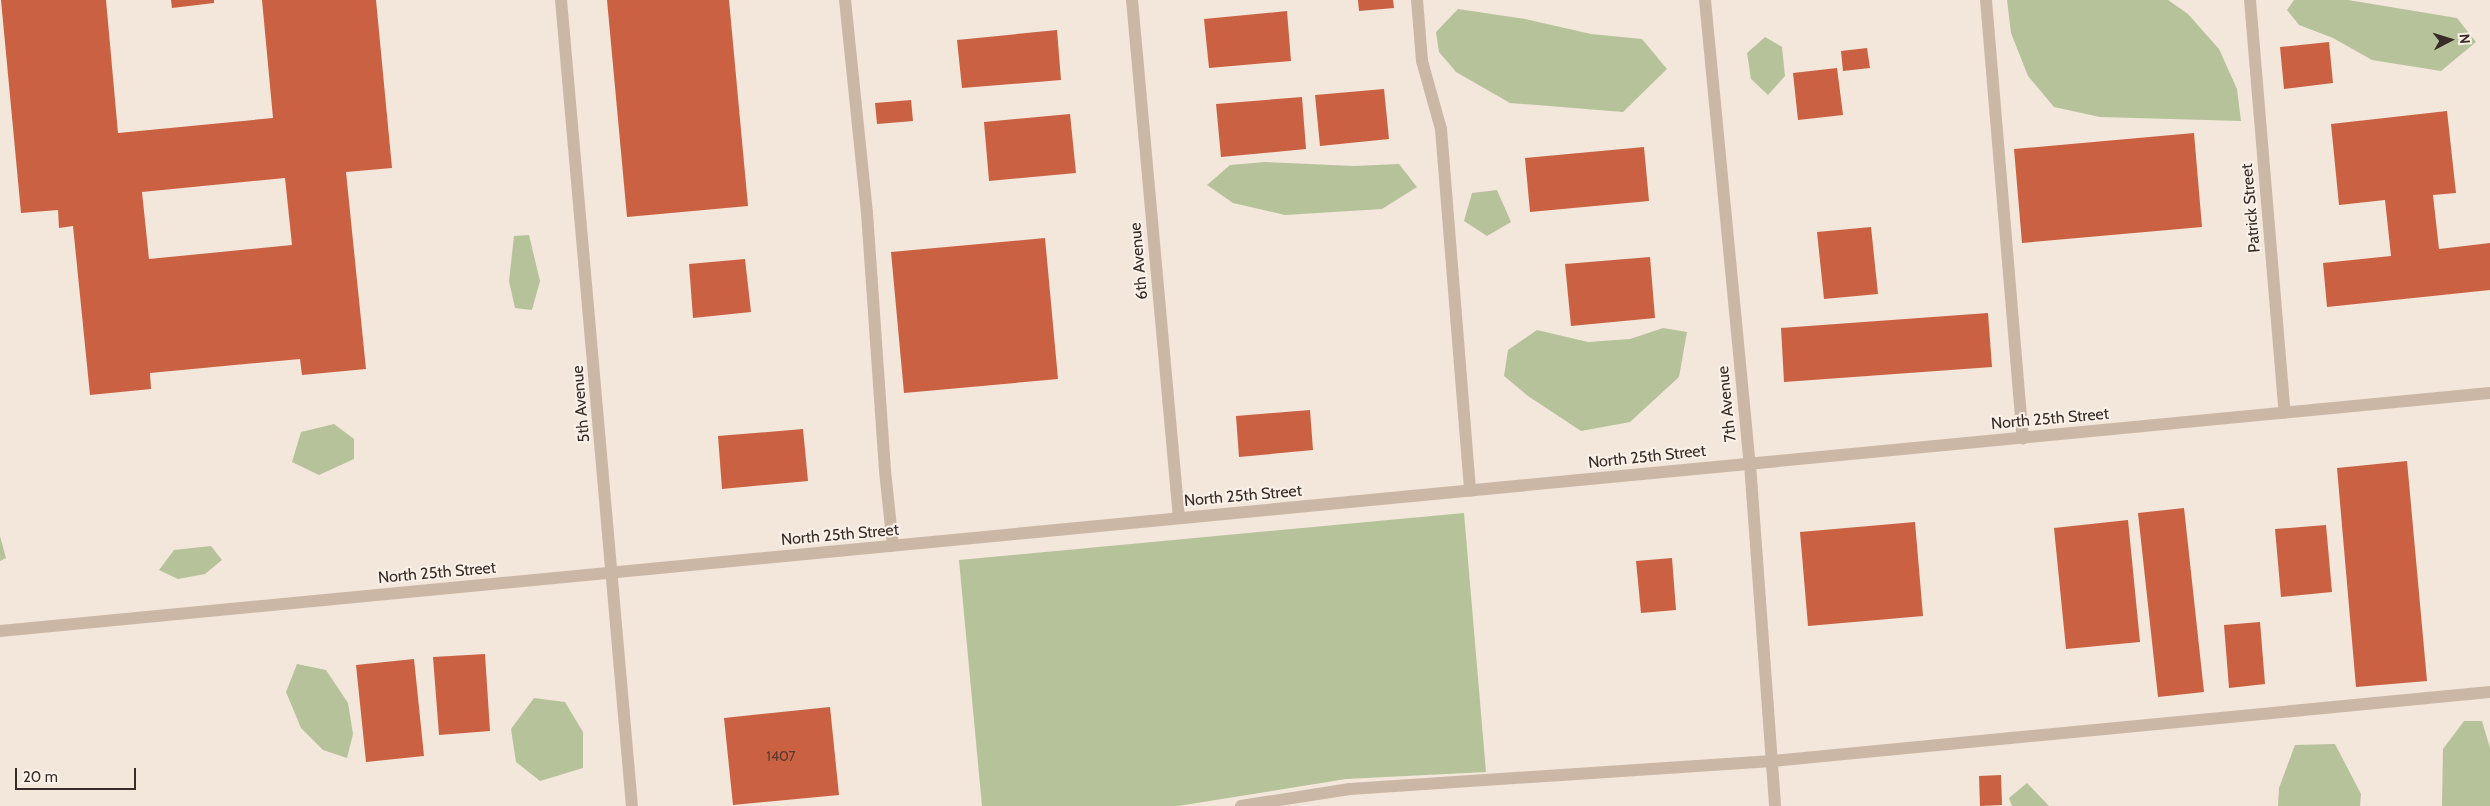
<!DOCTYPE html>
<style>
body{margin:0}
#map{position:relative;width:2490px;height:806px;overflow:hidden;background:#f3e7db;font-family:Cabin,sans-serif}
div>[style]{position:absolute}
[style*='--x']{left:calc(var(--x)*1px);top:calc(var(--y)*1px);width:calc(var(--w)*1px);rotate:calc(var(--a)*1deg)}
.green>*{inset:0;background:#b6c29a}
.building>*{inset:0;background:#ca6142}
.service>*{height:12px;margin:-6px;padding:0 6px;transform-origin:6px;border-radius:6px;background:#cbb7a6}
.minor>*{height:12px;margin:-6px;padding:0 6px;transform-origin:6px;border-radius:6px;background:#cbb7a6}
.tertiary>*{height:12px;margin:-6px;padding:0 6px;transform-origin:6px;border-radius:6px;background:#cbb7a6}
span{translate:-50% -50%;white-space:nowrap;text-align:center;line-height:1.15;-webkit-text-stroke:4px #faf1e8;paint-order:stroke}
.number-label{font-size:14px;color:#5c392e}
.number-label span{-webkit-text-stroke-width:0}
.street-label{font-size:16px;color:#372c28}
.north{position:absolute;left:2425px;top:15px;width:50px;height:50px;-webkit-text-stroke:4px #faf1e8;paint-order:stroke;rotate:85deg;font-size:14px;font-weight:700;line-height:20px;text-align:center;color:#372c28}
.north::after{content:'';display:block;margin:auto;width:18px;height:22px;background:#372c28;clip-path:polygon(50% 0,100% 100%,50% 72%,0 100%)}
.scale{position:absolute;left:15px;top:768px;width:121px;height:22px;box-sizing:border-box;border:2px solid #372c28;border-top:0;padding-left:6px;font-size:15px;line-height:18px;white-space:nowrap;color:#372c28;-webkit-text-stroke:4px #faf1e8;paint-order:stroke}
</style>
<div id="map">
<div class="green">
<i style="clip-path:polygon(2007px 0,2168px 0,2188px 14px,2219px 49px,2237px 89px,2241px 121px,2100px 117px,2054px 107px,2028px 76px,2011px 33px)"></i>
<i style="clip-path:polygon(2294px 0,2348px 0,2457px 18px,2476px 42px,2441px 71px,2372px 60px,2333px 38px,2299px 25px,2287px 10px)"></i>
<i style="clip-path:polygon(1458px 9px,1525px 19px,1591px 34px,1642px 39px,1667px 69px,1623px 112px,1510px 103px,1456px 72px,1439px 52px,1436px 32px)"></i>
<i style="clip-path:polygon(1765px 37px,1782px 47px,1785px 76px,1768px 95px,1751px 79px,1747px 53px)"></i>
<i style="clip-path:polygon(1265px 162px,1354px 166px,1399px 164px,1417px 187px,1382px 209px,1285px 215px,1233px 203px,1207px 185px,1230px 165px)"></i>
<i style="clip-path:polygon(1497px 190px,1511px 222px,1487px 236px,1464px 221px,1472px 193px)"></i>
<i style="clip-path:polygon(529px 235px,540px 281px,532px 310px,515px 308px,509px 281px,514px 236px)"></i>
<i style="clip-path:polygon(1663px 328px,1687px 332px,1679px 377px,1630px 422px,1581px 431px,1528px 396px,1504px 376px,1508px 350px,1537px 330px,1588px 342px,1630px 339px)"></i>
<i style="clip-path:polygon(334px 424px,354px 439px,354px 459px,319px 475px,292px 462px,301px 432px)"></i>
<i style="clip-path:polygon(1464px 513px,1486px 772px,1346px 779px,1178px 806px,982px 806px,959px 560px)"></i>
<i style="clip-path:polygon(0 536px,6px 558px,0 561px)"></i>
<i style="clip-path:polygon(211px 546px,222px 560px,205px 574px,178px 579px,159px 570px,174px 550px)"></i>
<i style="clip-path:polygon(297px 664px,326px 670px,348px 703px,353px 734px,347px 758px,323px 750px,301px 728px,286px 692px)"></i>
<i style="clip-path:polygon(534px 698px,565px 702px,583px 732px,583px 768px,540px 781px,516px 762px,511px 729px)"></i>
<i style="clip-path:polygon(2464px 721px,2482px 721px,2490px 748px,2490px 806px,2442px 806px,2443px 749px)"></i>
<i style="clip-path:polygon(2335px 744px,2361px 794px,2360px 806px,2278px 806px,2279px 788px,2295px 745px)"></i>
<i style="clip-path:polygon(2027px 783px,2049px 806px,2012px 806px,2009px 798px)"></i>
</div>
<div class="building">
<i style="clip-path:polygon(evenodd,1px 0,106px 0,118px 133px,273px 118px,262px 0,376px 0,392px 168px,346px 172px,366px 369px,302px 375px,300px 359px,150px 373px,151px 389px,90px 395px,73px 226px,59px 228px,58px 210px,21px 213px,1px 0,285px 178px,292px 245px,149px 259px,142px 192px,285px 178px)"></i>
<i style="clip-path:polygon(171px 0,214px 0,214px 3px,172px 8px)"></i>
<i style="clip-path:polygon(607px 0,729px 0,748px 206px,627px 217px)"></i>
<i style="clip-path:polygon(1358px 0,1393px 0,1394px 8px,1359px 11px)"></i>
<i style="clip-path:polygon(1287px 11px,1291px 61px,1209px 68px,1204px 19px)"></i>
<i style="clip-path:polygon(1057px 30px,1061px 80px,962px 88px,957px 40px)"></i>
<i style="clip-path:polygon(2329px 42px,2333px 83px,2284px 89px,2280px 47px)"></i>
<i style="clip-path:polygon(1867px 48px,1870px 68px,1843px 71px,1841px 51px)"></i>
<i style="clip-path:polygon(1837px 68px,1843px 115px,1798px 120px,1793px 73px)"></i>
<i style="clip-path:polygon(1384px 89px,1389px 139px,1320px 146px,1315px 95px)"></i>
<i style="clip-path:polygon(1302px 97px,1306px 149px,1221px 157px,1216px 104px)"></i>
<i style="clip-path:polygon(911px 100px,913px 121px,877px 124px,875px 103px)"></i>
<i style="clip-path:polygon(2447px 111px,2456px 193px,2433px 195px,2439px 249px,2490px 243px,2490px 290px,2327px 307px,2323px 263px,2391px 256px,2385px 200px,2339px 205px,2331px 124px)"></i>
<i style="clip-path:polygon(1070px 114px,1076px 173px,989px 181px,984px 122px)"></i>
<i style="clip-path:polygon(2194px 133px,2202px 227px,2022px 243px,2014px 149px)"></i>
<i style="clip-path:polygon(1644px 147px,1649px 201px,1530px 212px,1525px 158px)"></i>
<i style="clip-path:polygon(1871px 227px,1878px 294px,1824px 299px,1817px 232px)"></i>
<i style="clip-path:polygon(1045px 238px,1058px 379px,904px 393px,891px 252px)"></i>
<i style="clip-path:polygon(1650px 257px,1655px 318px,1571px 326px,1565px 264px)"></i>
<i style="clip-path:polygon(745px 259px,751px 312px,693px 318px,689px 264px)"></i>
<i style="clip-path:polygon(1988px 313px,1992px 367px,1784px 382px,1781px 328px)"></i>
<i style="clip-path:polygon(1310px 410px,1313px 450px,1239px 457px,1236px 416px)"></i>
<i style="clip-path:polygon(803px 429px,808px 481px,722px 489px,718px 436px)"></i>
<i style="clip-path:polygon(2407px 461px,2427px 681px,2356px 687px,2337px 468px)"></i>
<i style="clip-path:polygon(2184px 508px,2204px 692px,2158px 697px,2138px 513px)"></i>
<i style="clip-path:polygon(2128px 520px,2140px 642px,2066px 649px,2054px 528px)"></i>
<i style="clip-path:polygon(1915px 522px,1923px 616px,1808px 626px,1800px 532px)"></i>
<i style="clip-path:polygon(2326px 525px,2332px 592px,2281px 597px,2275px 529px)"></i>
<i style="clip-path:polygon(1672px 558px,1676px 610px,1641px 613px,1636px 561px)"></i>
<i style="clip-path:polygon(2260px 622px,2265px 684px,2229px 688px,2224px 625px)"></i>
<i style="clip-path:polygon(485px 654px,490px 731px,439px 735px,433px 657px)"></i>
<i style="clip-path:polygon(414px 659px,424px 756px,366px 762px,356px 665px)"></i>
<i style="clip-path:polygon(830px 707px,839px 795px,733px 805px,724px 718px)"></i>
<i style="clip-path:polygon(2001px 775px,2002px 805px,1980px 806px,1979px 776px)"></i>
</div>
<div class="service">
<i style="--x:845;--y:0;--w:214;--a:84.1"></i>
<i style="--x:867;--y:213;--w:259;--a:86"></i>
<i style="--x:885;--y:471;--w:75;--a:83.9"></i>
<i style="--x:1417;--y:0;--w:61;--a:85.3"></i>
<i style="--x:1422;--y:61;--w:71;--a:74.4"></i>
<i style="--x:1441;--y:129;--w:363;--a:85.4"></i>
<i style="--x:1986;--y:0;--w:440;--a:85.2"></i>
<i style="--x:1241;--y:806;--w:110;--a:-8.9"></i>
<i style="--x:1350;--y:789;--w:423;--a:-3.8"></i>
<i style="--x:1772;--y:761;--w:721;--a:-5.49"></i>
</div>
<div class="minor">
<i style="--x:561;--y:0;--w:809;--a:84.97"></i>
<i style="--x:1132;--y:0;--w:520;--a:84.82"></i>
<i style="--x:1705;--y:0;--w:466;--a:84.5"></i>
<i style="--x:1750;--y:464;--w:343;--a:85.8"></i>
<i style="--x:2250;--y:0;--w:414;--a:85.2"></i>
</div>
<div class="tertiary">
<i style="--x:0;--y:631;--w:2501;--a:-5.46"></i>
</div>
<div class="number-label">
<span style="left:781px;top:756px">1407</span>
</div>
<div class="street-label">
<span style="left:2251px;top:208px;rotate:-95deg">Patrick Street</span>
<span style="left:1139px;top:261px;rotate:-95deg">6th Avenue</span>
<span style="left:581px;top:404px;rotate:-95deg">5th Avenue</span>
<span style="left:1727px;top:404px;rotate:-96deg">7th Avenue</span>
<span style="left:2050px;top:419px;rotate:-5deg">North 25th Street</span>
<span style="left:1647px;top:457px;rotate:-6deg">North 25th Street</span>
<span style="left:1243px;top:496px;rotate:-5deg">North 25th Street</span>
<span style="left:840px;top:535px;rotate:-5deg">North 25th Street</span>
<span style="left:437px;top:573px;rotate:-5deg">North 25th Street</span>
</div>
<div class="north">N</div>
<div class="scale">20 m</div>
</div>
